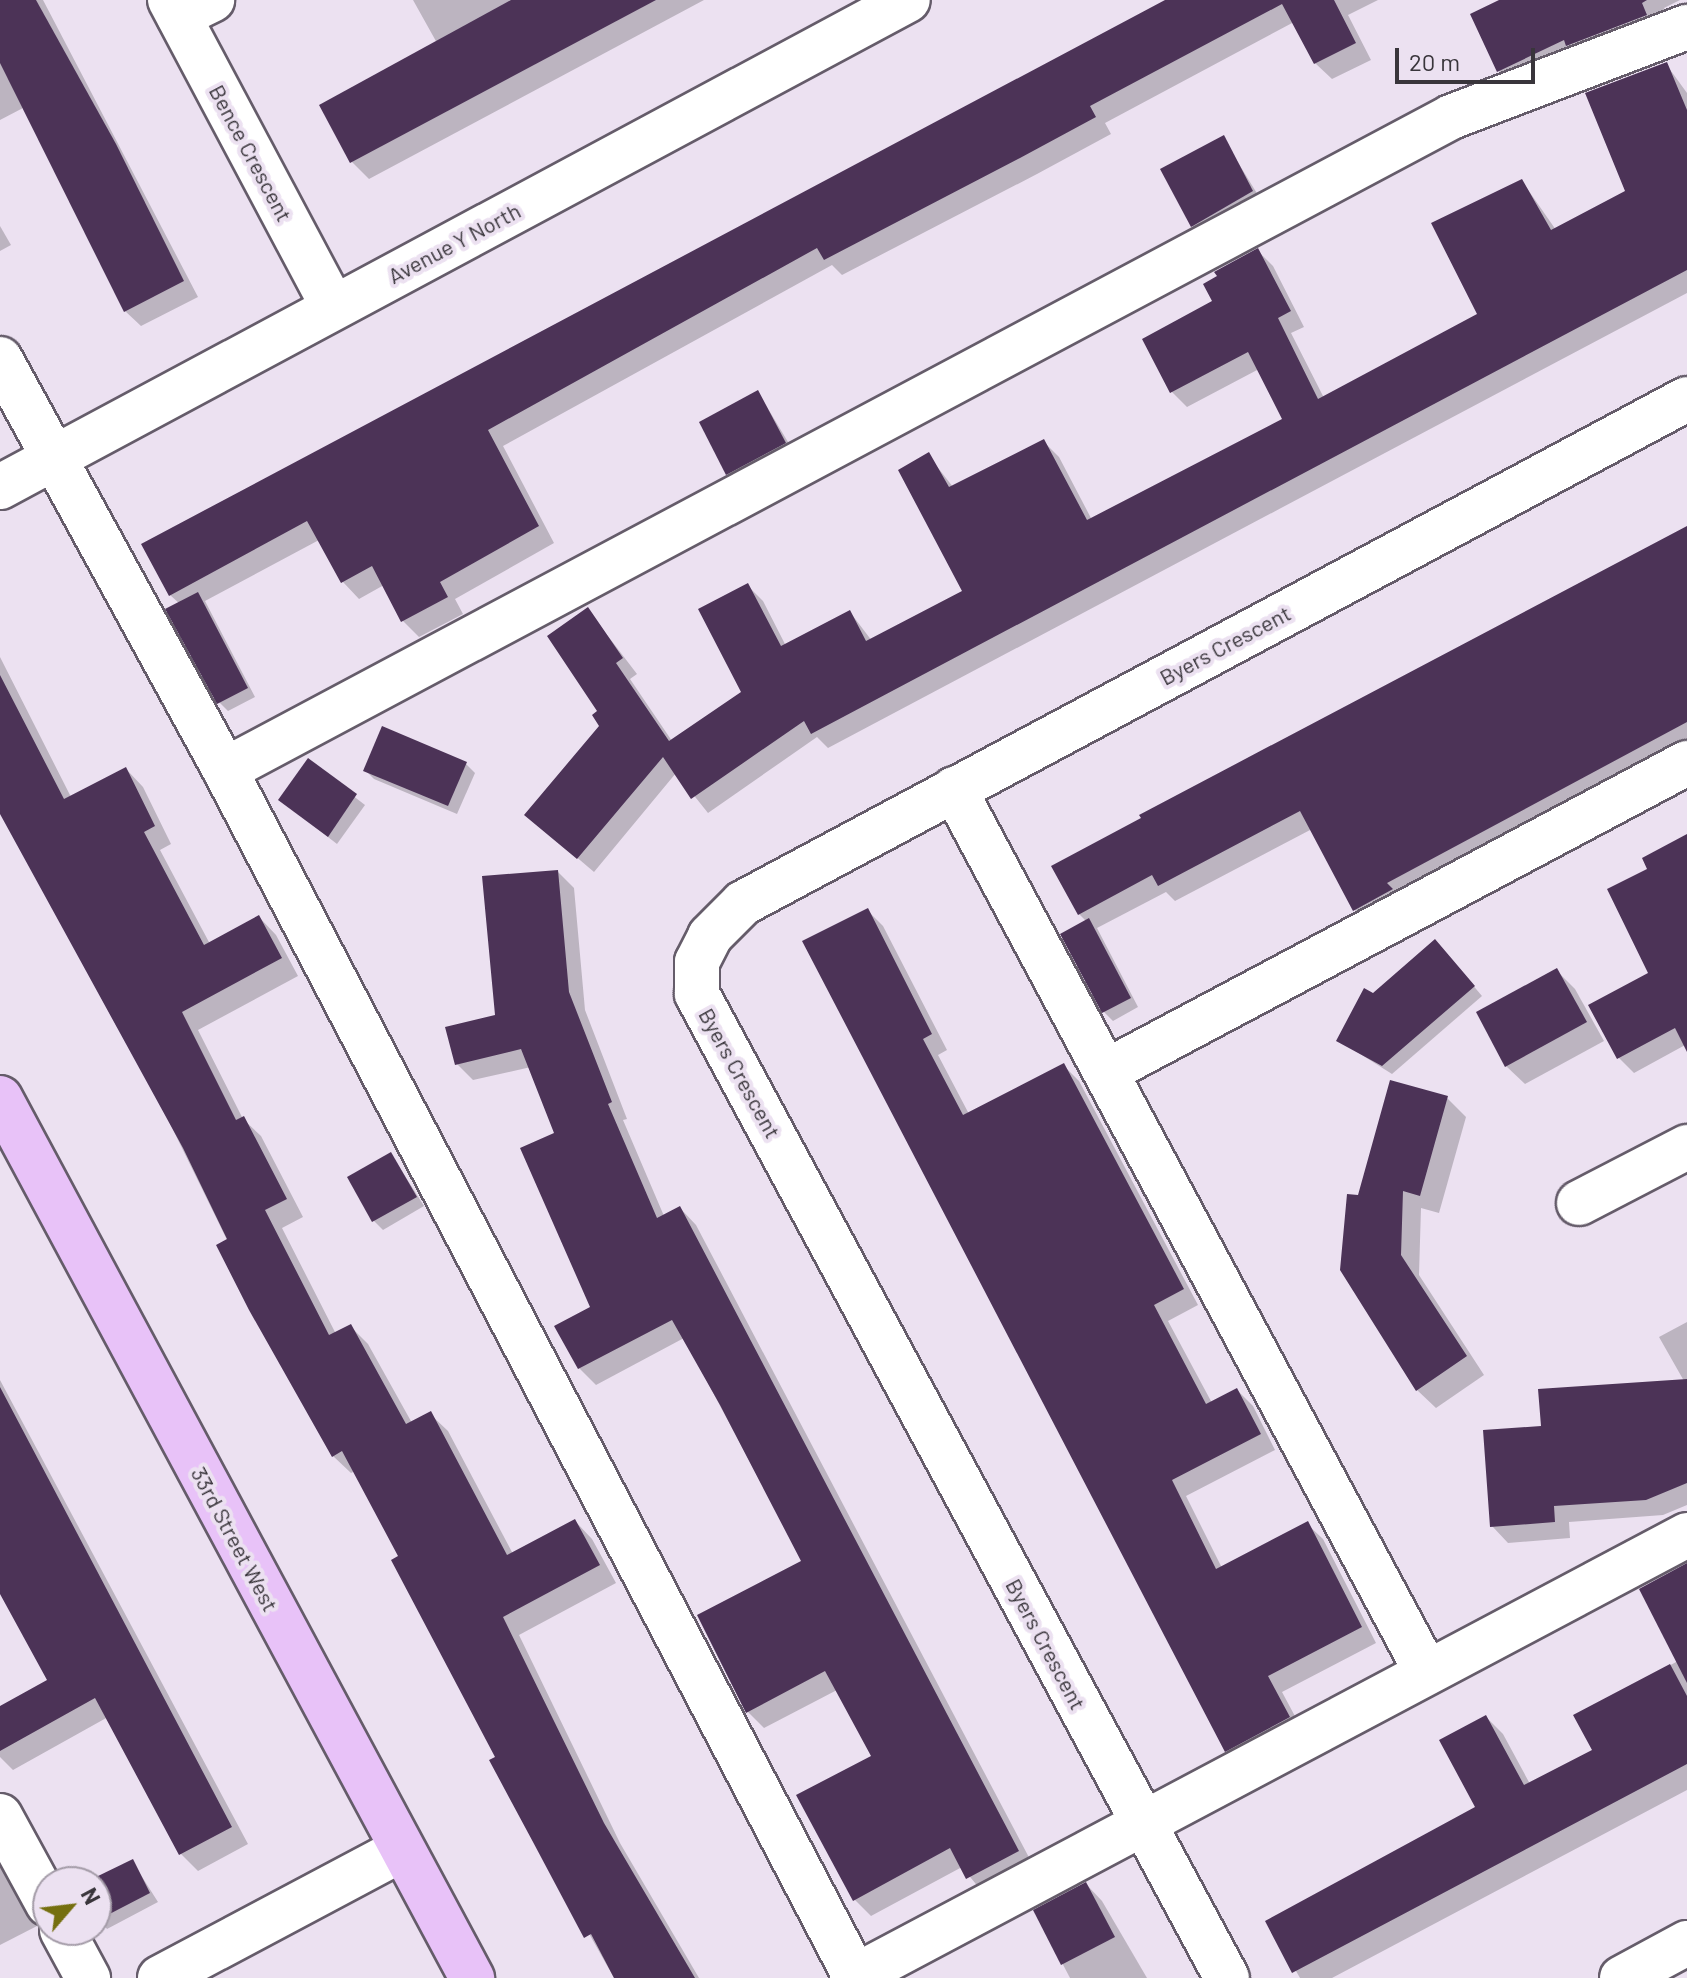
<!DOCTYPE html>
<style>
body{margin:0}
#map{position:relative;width:1687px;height:1978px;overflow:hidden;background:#ece1f1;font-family:Barlow,sans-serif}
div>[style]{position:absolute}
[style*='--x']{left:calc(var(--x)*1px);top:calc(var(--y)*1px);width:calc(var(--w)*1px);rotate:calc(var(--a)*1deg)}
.shadow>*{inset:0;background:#0003}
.building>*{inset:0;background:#4c3357}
.roads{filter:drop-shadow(2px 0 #655c6a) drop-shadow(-2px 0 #655c6a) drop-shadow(0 2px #655c6a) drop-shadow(0 -2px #655c6a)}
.minor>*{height:44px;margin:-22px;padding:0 22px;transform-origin:22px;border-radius:22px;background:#fff}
.major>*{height:44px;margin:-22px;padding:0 22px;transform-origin:22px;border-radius:22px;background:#e8c2f8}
span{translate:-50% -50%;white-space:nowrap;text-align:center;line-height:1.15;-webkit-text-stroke:8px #ece1f1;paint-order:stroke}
.street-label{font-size:22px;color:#39353b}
.north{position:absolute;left:32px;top:1866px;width:80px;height:80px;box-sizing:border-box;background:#ece1f1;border:2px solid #a49ca8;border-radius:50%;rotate:62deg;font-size:22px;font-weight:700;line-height:32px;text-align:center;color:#39353b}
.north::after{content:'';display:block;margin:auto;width:28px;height:36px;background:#756f0f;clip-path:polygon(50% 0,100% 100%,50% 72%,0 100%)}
.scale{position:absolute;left:1395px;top:48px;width:140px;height:36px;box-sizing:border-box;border:4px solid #39353b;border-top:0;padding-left:10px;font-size:24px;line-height:28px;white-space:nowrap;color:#39353b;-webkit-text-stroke:6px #ece1f1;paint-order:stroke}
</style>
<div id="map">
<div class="shadow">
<i style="clip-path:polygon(0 0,43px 0,198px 297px,141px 326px,125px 311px,23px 108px,0 120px)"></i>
<i style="clip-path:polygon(413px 0,704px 0,369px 179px,352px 162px,437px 43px)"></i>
<i style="clip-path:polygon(1167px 0,1378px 0,1348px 15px,1371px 60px,1332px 79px,1315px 63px,1294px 22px,1105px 123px,1111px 134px,1037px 174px,842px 275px,832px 265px,503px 446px,554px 543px,455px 599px,463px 614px,419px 637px,403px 621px,384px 585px,359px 599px,343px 582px,319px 540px,205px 601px,255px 697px,228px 711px,219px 702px,180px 604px,170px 595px)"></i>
<i style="clip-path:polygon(1504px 0,1680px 0,1664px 8px,1670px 22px,1516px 87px,1499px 71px)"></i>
<i style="clip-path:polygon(1666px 64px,1687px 93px,1687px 293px,828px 748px,817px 737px,708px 813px,676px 773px,594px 872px,527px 815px,602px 726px,588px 610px,637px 674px,630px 679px,672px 741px,744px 692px,748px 586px,763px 601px,786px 646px,850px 612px,872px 641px,964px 592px,928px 455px,953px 487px,1044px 442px,1059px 457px,1092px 520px,1285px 420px,1259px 369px,1187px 407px,1172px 392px,1145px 340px,1215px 302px,1258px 251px,1273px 266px,1304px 327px,1291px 333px,1324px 398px,1480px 315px,1522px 181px,1556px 230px,1628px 192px)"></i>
<i style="clip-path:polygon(1223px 138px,1261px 200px,1201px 235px,1192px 226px)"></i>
<i style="clip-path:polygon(0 226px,11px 245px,0 251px)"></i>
<i style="clip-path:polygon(758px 392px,794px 452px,736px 483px,727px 474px)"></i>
<i style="clip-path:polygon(1687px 527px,1687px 748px,1371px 926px,1355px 910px,1312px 829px,1175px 901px,1166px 892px,1097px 928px,1138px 1007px,1113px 1021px,1104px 1012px,1063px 935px,1087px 922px,1079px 914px)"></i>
<i style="clip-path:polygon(0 657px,71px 797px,126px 769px,143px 787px,171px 844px,160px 850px,210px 944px,259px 917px,276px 935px,298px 976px,198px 1030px,243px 1119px,261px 1136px,303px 1217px,282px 1228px,336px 1334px,350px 1326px,368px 1344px,412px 1423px,430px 1414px,448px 1431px,513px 1554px,575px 1521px,592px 1539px,616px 1583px,519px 1635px,620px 1843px,699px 1978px,614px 1978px,492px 1761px,498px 1758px,401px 1557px,355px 1471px,351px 1473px,333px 1456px,128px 1038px,117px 1027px,0 809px)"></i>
<i style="clip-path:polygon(308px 761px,365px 805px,337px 844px,280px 800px)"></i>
<i style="clip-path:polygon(466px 764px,475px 773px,457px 814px,374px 779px,365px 770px)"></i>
<i style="clip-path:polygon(1687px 837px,1687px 1044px,1634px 1073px,1618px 1057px,1651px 974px,1650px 870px)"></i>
<i style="clip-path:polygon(558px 872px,574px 888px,585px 1010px,627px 1119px,623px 1120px,664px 1216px,680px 1208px,696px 1225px,1034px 1867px,984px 1894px,962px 1867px,871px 1916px,855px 1900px,873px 1757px,837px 1690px,764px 1728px,748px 1712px,700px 1616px,803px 1562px,684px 1338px,596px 1385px,579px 1368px,593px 1308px,556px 1134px,531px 1067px,473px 1080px,457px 1064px,497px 1017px)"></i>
<i style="clip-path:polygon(867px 910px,883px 926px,947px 1050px,938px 1055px,969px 1114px,1063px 1065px,1079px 1081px,1198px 1305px,1168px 1321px,1212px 1403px,1237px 1390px,1253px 1406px,1275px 1450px,1186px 1496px,1222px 1568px,1307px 1524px,1323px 1539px,1376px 1643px,1282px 1692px,1304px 1733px,1242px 1766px,1227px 1751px)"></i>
<i style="clip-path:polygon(1444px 951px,1482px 996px,1392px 1074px,1338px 1040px,1373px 995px)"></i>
<i style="clip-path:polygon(1557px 971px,1575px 989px,1604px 1041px,1525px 1084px,1506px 1066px)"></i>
<i style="clip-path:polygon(1447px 1098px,1466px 1117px,1439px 1213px,1421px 1208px,1419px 1275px,1484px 1375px,1436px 1408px,1417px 1390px,1360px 1197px)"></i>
<i style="clip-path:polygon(391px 1154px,424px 1206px,383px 1230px,374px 1221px)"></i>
<i style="clip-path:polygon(1687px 1322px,1687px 1505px,1663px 1515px,1569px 1522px,1570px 1538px,1508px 1543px,1492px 1526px,1543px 1428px,1684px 1381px,1659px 1337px)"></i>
<i style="clip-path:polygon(0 1380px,248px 1844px,198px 1871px,181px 1854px,108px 1717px,13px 1770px,0 1757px,0 1708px,49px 1681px,0 1589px)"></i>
<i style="clip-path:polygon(1687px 1566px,1687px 1790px,1332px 1978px,1300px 1978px,1268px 1922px,1477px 1808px,1486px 1717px,1503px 1734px,1530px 1784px,1594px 1751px,1575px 1716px,1678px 1661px)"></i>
<i style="clip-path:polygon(132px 1861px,158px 1902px,107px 1929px,96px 1916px,96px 1882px,91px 1882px)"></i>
<i style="clip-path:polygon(0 1866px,37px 1926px,0 1945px)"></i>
<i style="clip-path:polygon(1086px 1884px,1102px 1901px,1147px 1978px,1070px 1978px,1035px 1911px)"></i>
</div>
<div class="building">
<i style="clip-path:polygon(0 0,36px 0,116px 144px,184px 281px,124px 312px,0 63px)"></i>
<i style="clip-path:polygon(511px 0,656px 0,350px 163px,319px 105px)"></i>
<i style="clip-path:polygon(1165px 0,1334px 0,1356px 43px,1314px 64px,1282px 4px,1090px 106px,1096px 117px,1020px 158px,824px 260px,817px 248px,488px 430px,539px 526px,440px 582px,448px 597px,401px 622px,372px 566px,341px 583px,307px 521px,169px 596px,141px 544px)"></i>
<i style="clip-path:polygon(1499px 0,1647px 0,1642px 3px,1647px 15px,1566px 46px,1564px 40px,1497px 72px,1470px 14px)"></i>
<i style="clip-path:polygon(1667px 62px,1687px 110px,1687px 270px,811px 734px,804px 721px,691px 799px,663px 757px,577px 859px,524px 815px,599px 726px,592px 715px,597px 711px,547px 636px,588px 607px,623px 658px,616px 663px,669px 741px,741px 692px,698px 609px,748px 583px,781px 646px,850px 610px,866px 641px,962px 591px,898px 470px,929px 452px,949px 487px,1044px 439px,1087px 520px,1282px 419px,1248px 352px,1170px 393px,1142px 339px,1212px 301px,1203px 284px,1217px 276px,1214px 272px,1258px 248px,1291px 311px,1278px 318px,1318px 399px,1477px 314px,1431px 223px,1522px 179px,1551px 230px,1625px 191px,1585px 93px)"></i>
<i style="clip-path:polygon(1224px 135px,1253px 191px,1191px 227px,1160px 169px)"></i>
<i style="clip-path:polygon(758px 390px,786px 443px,726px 475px,699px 422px)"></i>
<i style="clip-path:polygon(1687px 526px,1687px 722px,1387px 883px,1393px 889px,1353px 911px,1300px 811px,1158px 886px,1152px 875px,1078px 915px,1051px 866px,1141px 818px,1139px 815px)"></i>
<i style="clip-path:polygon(198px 592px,248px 688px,217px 704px,165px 609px)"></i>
<i style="clip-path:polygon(0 675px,64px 799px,126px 767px,155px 826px,144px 832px,204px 945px,259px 915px,282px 958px,182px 1012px,236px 1120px,244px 1116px,287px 1199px,265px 1210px,329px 1335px,351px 1324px,406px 1424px,431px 1411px,507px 1555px,575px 1519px,600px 1565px,503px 1617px,604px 1823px,695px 1978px,614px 1978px,591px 1934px,584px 1938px,533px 1842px,489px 1760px,495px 1757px,391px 1560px,398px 1556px,342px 1451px,332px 1457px,249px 1310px,216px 1245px,227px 1239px,183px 1148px,0 814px)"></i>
<i style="clip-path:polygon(382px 726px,467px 762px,448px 806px,363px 771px)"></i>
<i style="clip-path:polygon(308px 758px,357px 794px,328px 837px,278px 800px)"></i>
<i style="clip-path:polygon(1687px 834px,1687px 1052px,1675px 1028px,1617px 1059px,1588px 1005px,1648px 973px,1607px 889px,1647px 869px,1642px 858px)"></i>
<i style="clip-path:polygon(558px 870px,569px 992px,612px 1102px,608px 1104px,657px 1218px,680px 1206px,1019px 1851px,966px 1879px,950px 1848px,853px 1901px,796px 1795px,871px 1756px,825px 1671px,746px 1713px,697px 1615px,801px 1561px,720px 1405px,672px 1320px,578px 1369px,554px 1326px,590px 1307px,520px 1148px,554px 1133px,521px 1049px,455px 1065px,445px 1027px,495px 1015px,482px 876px)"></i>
<i style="clip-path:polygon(868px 908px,932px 1034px,923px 1039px,963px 1115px,1064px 1063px,1184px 1289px,1154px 1305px,1206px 1404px,1237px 1388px,1261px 1434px,1172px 1480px,1216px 1569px,1308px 1521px,1362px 1627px,1268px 1676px,1290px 1717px,1225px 1752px,802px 941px)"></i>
<i style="clip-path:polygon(1089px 918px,1131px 998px,1102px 1013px,1060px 934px)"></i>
<i style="clip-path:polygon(1435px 939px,1475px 986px,1382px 1066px,1336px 1041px,1364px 988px,1373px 993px)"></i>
<i style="clip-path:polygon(1557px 968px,1587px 1022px,1505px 1067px,1476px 1012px)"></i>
<i style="clip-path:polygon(1390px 1080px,1448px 1096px,1420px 1196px,1403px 1191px,1401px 1255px,1467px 1356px,1416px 1391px,1340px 1270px,1347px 1194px,1358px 1195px)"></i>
<i style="clip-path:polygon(391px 1152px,417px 1197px,372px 1222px,347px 1177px)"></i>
<i style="clip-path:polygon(1687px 1379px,1687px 1483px,1646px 1500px,1554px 1506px,1555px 1522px,1490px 1527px,1483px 1430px,1541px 1426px,1538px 1389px)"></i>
<i style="clip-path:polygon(0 1387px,232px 1827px,179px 1855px,95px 1698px,0 1751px,0 1706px,47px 1680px,0 1594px)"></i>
<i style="clip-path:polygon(1687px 1563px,1687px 1683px,1639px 1589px)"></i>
<i style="clip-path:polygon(1670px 1664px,1687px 1696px,1687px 1764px,1292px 1973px,1265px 1921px,1475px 1807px,1439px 1740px,1486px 1715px,1524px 1785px,1592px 1750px,1573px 1715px)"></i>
<i style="clip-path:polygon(133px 1859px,150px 1893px,96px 1921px,96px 1877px)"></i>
<i style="clip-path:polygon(1086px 1882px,1115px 1937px,1061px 1965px,1033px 1910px)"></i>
</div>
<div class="roads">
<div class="minor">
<i style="--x:170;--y:0;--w:347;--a:62"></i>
<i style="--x:179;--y:16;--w:37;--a:-26"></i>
<i style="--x:0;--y:359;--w:469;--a:61.3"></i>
<i style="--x:225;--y:770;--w:1363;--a:62.42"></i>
<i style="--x:0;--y:487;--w:1030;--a:-28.21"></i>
<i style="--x:225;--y:770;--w:1389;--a:-28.04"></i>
<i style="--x:1451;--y:117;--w:253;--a:-20.9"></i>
<i style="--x:954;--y:789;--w:1000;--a:61.85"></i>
<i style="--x:1107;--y:1071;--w:657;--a:-27.97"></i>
<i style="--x:1579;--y:1203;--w:122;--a:-27.4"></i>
<i style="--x:0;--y:1816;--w:100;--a:61.4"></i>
<i style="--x:62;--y:1930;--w:55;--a:61.6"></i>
<i style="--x:160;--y:1978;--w:273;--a:-28"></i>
<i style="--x:852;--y:1978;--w:945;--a:-27.95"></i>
<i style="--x:1227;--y:1978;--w:1118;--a:-118.31"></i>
<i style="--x:697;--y:994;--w:32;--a:-90"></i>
<i style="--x:697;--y:962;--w:29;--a:-63"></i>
<i style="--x:710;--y:936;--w:47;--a:-45"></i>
<i style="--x:743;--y:903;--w:1070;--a:-28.1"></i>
<i style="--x:1622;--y:1978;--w:74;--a:-28.3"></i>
</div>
<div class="major">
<i style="--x:0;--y:1098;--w:999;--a:61.79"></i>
</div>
</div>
<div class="street-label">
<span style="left:251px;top:153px;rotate:62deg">Bence Crescent</span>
<span style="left:454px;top:243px;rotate:-28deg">Avenue Y North</span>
<span style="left:1225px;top:645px;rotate:-28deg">Byers Crescent</span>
<span style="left:740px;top:1073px;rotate:61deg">Byers Crescent</span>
<span style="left:235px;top:1539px;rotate:62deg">33rd Street West</span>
<span style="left:1046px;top:1644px;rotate:62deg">Byers Crescent</span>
</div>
<div class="north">N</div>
<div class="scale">20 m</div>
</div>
